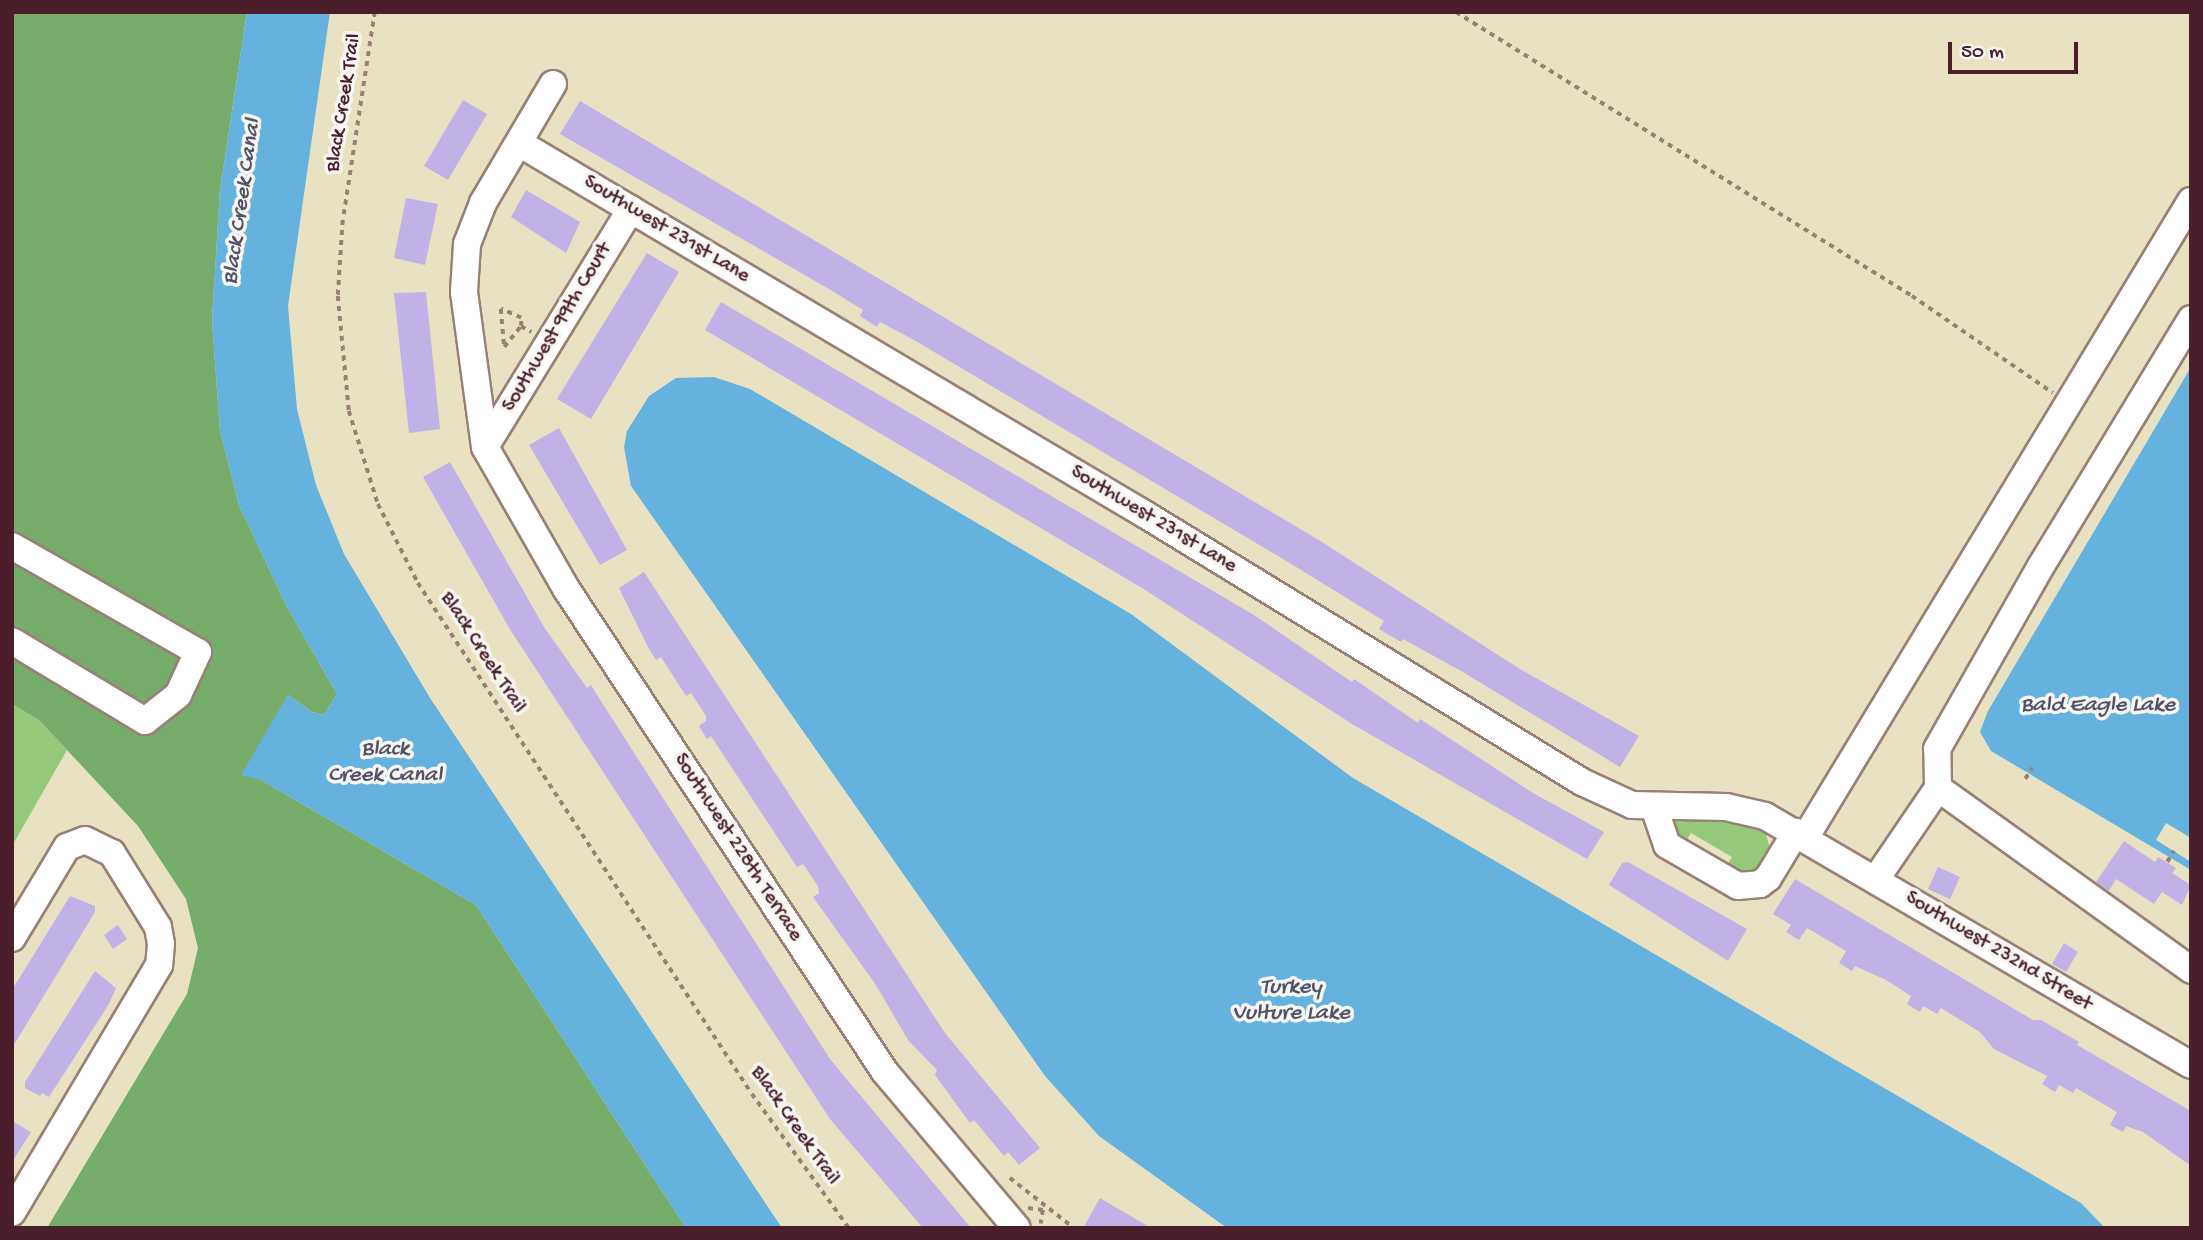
<!DOCTYPE html>
<style>
body{margin:0}
#map{position:relative;width:2203px;height:1240px;overflow:hidden;background:#e8e2c2;font-family:"Gochi Hand",sans-serif}
div>[style]{position:absolute}
[style*='--x']{left:calc(var(--x)*1px);top:calc(var(--y)*1px);width:calc(var(--w)*1px);rotate:calc(var(--a)*1deg)}
.green>*{inset:0;background:#94c97a}
.forest>*{inset:0;background:#77ad6a}
.water>*{inset:0;background:#66b2df}
.pier>*{inset:0;background:#e8e2c2}
.building>*{inset:0;background:#c0b2e6}
.path>*{height:3.5px;margin-top:-1.75px;transform-origin:0;background:repeating-linear-gradient(90deg,#998076 0 5px,transparent 0 10px)}
.roads{filter:drop-shadow(2px 0 #998076) drop-shadow(-2px 0 #998076) drop-shadow(0 2px #998076) drop-shadow(0 -2px #998076)}
.minor>*{height:26px;margin:-13px;padding:0 13px;transform-origin:13px;border-radius:13px;background:#fff}
span{translate:-50% -50%;white-space:nowrap;text-align:center;line-height:1.15;-webkit-text-stroke:7px #f6f6f2;paint-order:stroke}
.street-label{font-size:21px;color:#4a1f2b}
.water-label{font-size:23px;color:#54526a;font-style:italic}
.frame{position:absolute;inset:0;border:14px solid #4a1f2b;pointer-events:none}
.scale{position:absolute;left:1948px;top:42px;width:130px;height:32px;box-sizing:border-box;border:4px solid #4a1f2b;border-top:0;padding-left:9px;font-size:21px;line-height:24px;white-space:nowrap;color:#4a1f2b;-webkit-text-stroke:5px #f6f6f2;paint-order:stroke}
</style>
<div id="map">
<div class="green">
<i style="clip-path:polygon(12px 704px,39px 720px,67px 750px,12px 846px)"></i>
<i style="clip-path:polygon(1712px 816px,1764px 828px,1770px 848px,1757px 871px,1740px 875px,1725px 869px,1732px 857px,1691px 833px,1683px 845px,1670px 825px,1679px 818px)"></i>
</div>
<div class="forest">
<i style="clip-path:polygon(12px 12px,247px 12px,220px 190px,212px 320px,220px 431px,239px 505px,287px 607px,337px 694px,324px 715px,312px 712px,288px 695px,277px 715px,261px 780px,476px 905px,686px 1228px,47px 1228px,187px 994px,198px 948px,186px 899px,138px 826px,39px 720px,12px 704px)"></i>
</div>
<div class="water">
<i style="clip-path:polygon(247px 12px,330px 12px,288px 306px,297px 409px,316px 485px,344px 554px,430px 698px,782px 1228px,686px 1228px,476px 905px,261px 780px,241px 775px,288px 695px,312px 712px,324px 715px,337px 694px,287px 607px,239px 505px,220px 431px,212px 320px,220px 190px)"></i>
<i style="clip-path:polygon(2191px 367px,2191px 870px,1991px 751px,1980px 732px,1988px 711px)"></i>
<i style="clip-path:polygon(714px 377px,750px 389px,1131px 614px,1353px 778px,2081px 1203px,2105px 1228px,1228px 1228px,1220px 1223px,1099px 1136px,1045px 1076px,631px 486px,624px 447px,627px 431px,649px 396px,676px 378px)"></i>
</div>
<div class="pier">
<i style="clip-path:polygon(2166px 823px,2191px 838px,2191px 862px,2156px 840px)"></i>
</div>
<div class="building">
<i style="clip-path:polygon(463px 100px,487px 114px,448px 180px,424px 166px)"></i>
<i style="clip-path:polygon(580px 101px,1322px 542px,1520px 669px,1639px 736px,1620px 767px,1461px 671px,1403px 639px,1401px 642px,1379px 629px,1384px 621px,1288px 562px,914px 340px,880px 322px,877px 327px,860px 316px,863px 310px,829px 289px,560px 134px)"></i>
<i style="clip-path:polygon(526px 190px,580px 222px,566px 253px,511px 217px)"></i>
<i style="clip-path:polygon(406px 198px,438px 204px,425px 265px,394px 258px)"></i>
<i style="clip-path:polygon(647px 253px,679px 272px,591px 419px,557px 399px)"></i>
<i style="clip-path:polygon(426px 292px,440px 429px,409px 433px,394px 293px)"></i>
<i style="clip-path:polygon(721px 302px,1254px 615px,1352px 682px,1354px 679px,1418px 723px,1420px 719px,1533px 793px,1604px 832px,1587px 859px,1352px 724px,1142px 588px,705px 330px)"></i>
<i style="clip-path:polygon(559px 428px,627px 550px,600px 565px,529px 445px)"></i>
<i style="clip-path:polygon(450px 462px,544px 627px,587px 688px,591px 685px,599px 698px,830px 1059px,971px 1228px,923px 1228px,830px 1119px,511px 631px,423px 477px)"></i>
<i style="clip-path:polygon(644px 572px,945px 1033px,1040px 1148px,1019px 1165px,1008px 1152px,1004px 1156px,974px 1120px,970px 1123px,935px 1075px,937px 1070px,908px 1040px,876px 985px,813px 897px,819px 893px,818px 886px,803px 864px,797px 867px,711px 736px,707px 739px,699px 726px,706px 721px,706px 716px,691px 693px,686px 696px,661px 657px,656px 660px,649px 649px,619px 588px)"></i>
<i style="clip-path:polygon(2124px 841px,2155px 862px,2158px 857px,2176px 868px,2172px 873px,2191px 885px,2182px 905px,2162px 892px,2154px 904px,2116px 879px,2109px 891px,2096px 882px)"></i>
<i style="clip-path:polygon(1628px 862px,1747px 929px,1728px 961px,1609px 885px,1622px 863px)"></i>
<i style="clip-path:polygon(1938px 867px,1960px 877px,1950px 899px,1928px 889px)"></i>
<i style="clip-path:polygon(1795px 879px,2033px 1020px,2041px 1020px,2079px 1042px,2077px 1045px,2191px 1111px,2191px 1166px,2143px 1132px,2126px 1126px,2123px 1132px,2110px 1125px,2117px 1112px,2076px 1088px,2073px 1093px,2059px 1085px,2055px 1092px,2042px 1084px,2047px 1076px,1994px 1049px,1980px 1032px,1941px 1008px,1937px 1014px,1923px 1006px,1920px 1012px,1907px 1004px,1911px 996px,1886px 980px,1855px 966px,1852px 971px,1839px 963px,1846px 951px,1807px 928px,1799px 940px,1786px 932px,1791px 925px,1773px 914px)"></i>
<i style="clip-path:polygon(70px 896px,95px 906px,95px 912px,12px 1048px,12px 990px)"></i>
<i style="clip-path:polygon(118px 925px,127px 939px,113px 949px,104px 935px)"></i>
<i style="clip-path:polygon(2064px 943px,2078px 952px,2066px 972px,2052px 964px)"></i>
<i style="clip-path:polygon(95px 971px,116px 988px,109px 1004px,49px 1097px,42px 1093px,40px 1096px,25px 1088px,25px 1082px)"></i>
<i style="clip-path:polygon(12px 1121px,31px 1132px,12px 1162px)"></i>
<i style="clip-path:polygon(1100px 1198px,1151px 1228px,1083px 1228px)"></i>
</div>
<div class="path">
<i style="--x:375;--y:12;--w:210;--a:98.7"></i>
<i style="--x:343;--y:220;--w:76;--a:93.8"></i>
<i style="--x:338;--y:296;--w:116;--a:84.5"></i>
<i style="--x:349;--y:411;--w:97;--a:72.7"></i>
<i style="--x:378;--y:504;--w:89;--a:63.1"></i>
<i style="--x:418;--y:583;--w:610;--a:56.83"></i>
<i style="--x:752;--y:1094;--w:165;--a:54.1"></i>
<i style="--x:1456;--y:12;--w:537;--a:31.91"></i>
<i style="--x:1912;--y:296;--w:171;--a:34.5"></i>
<i style="--x:521;--y:326;--w:8;--a:-90"></i>
<i style="--x:521;--y:318;--w:22;--a:-156"></i>
<i style="--x:501;--y:309;--w:38;--a:85"></i>
<i style="--x:504;--y:347;--w:27;--a:-51"></i>
<i style="--x:521;--y:326;--w:12;--a:31"></i>
<i style="--x:2025;--y:779;--w:13;--a:-58"></i>
<i style="--x:2167;--y:862;--w:13;--a:-58"></i>
<i style="--x:1010;--y:1178;--w:81;--a:38"></i>
<i style="--x:1028;--y:1208;--w:15;--a:8"></i>
<i style="--x:1043;--y:1210;--w:14;--a:98"></i>
</div>
<div class="roads">
<div class="minor">
<i style="--x:553;--y:84;--w:138;--a:120.5"></i>
<i style="--x:483;--y:203;--w:44;--a:111.3"></i>
<i style="--x:467;--y:244;--w:48;--a:93.6"></i>
<i style="--x:464;--y:292;--w:156;--a:82.3"></i>
<i style="--x:485;--y:447;--w:165;--a:60.2"></i>
<i style="--x:567;--y:590;--w:577;--a:56.59"></i>
<i style="--x:885;--y:1072;--w:204;--a:49.8"></i>
<i style="--x:519;--y:143;--w:729;--a:30.68"></i>
<i style="--x:1146;--y:515;--w:511;--a:31.48"></i>
<i style="--x:1582;--y:782;--w:55;--a:24.7"></i>
<i style="--x:1632;--y:805;--w:94;--a:1.2"></i>
<i style="--x:1726;--y:807;--w:40;--a:13"></i>
<i style="--x:1765;--y:816;--w:493;--a:30.3"></i>
<i style="--x:485;--y:447;--w:279;--a:-58.5"></i>
<i style="--x:12;--y:546;--w:214;--a:29.7"></i>
<i style="--x:198;--y:652;--w:47;--a:114.9"></i>
<i style="--x:178;--y:695;--w:42;--a:141.8"></i>
<i style="--x:145;--y:721;--w:155;--a:-149"></i>
<i style="--x:1938;--y:788;--w:312;--a:35.7"></i>
<i style="--x:1654;--y:807;--w:40;--a:71.1"></i>
<i style="--x:1667;--y:845;--w:82;--a:30"></i>
<i style="--x:1738;--y:886;--w:22;--a:-5"></i>
<i style="--x:1760;--y:884;--w:10;--a:-37"></i>
<i style="--x:1768;--y:878;--w:54;--a:-58.7"></i>
<i style="--x:1805;--y:838;--w:745;--a:-58.79"></i>
<i style="--x:1876;--y:879;--w:110;--a:-55.7"></i>
<i style="--x:1938;--y:788;--w:39;--a:-91"></i>
<i style="--x:1937;--y:749;--w:210;--a:-60.4"></i>
<i style="--x:2041;--y:566;--w:289;--a:-58.7"></i>
<i style="--x:12;--y:938;--w:106;--a:-58.9"></i>
<i style="--x:67;--y:847;--w:19;--a:-21"></i>
<i style="--x:85;--y:840;--w:30;--a:26"></i>
<i style="--x:112;--y:853;--w:87;--a:58.1"></i>
<i style="--x:158;--y:927;--w:17;--a:80"></i>
<i style="--x:161;--y:944;--w:21;--a:95"></i>
<i style="--x:159;--y:965;--w:288;--a:120.7"></i>
</div>
</div>
<div class="street-label">
<span style="left:345px;top:103px;rotate:-81deg">Black Creek Trail</span>
<span style="left:666px;top:230px;rotate:31deg">Southwest 231st Lane</span>
<span style="left:558px;top:328px;rotate:-59deg">Southwest 99th Court</span>
<span style="left:1153px;top:520px;rotate:31deg">Southwest 231st Lane</span>
<span style="left:482px;top:653px;rotate:57deg">Black Creek Trail</span>
<span style="left:737px;top:848px;rotate:57deg">Southwest 228th Terrace</span>
<span style="left:1998px;top:952px;rotate:31deg">Southwest 232nd Street</span>
<span style="left:794px;top:1126px;rotate:55deg">Black Creek Trail</span>
</div>
<div class="water-label">
<span style="left:243px;top:202px;rotate:-82deg">Black Creek Canal</span>
<span style="left:2098px;top:706px">Bald Eagle Lake</span>
<span style="left:385px;top:763px">Black<br>Creek Canal</span>
<span style="left:1291px;top:1001px">Turkey<br>Vulture Lake</span>
</div>
<div class="frame"></div>
<div class="scale">50 m</div>
</div>
